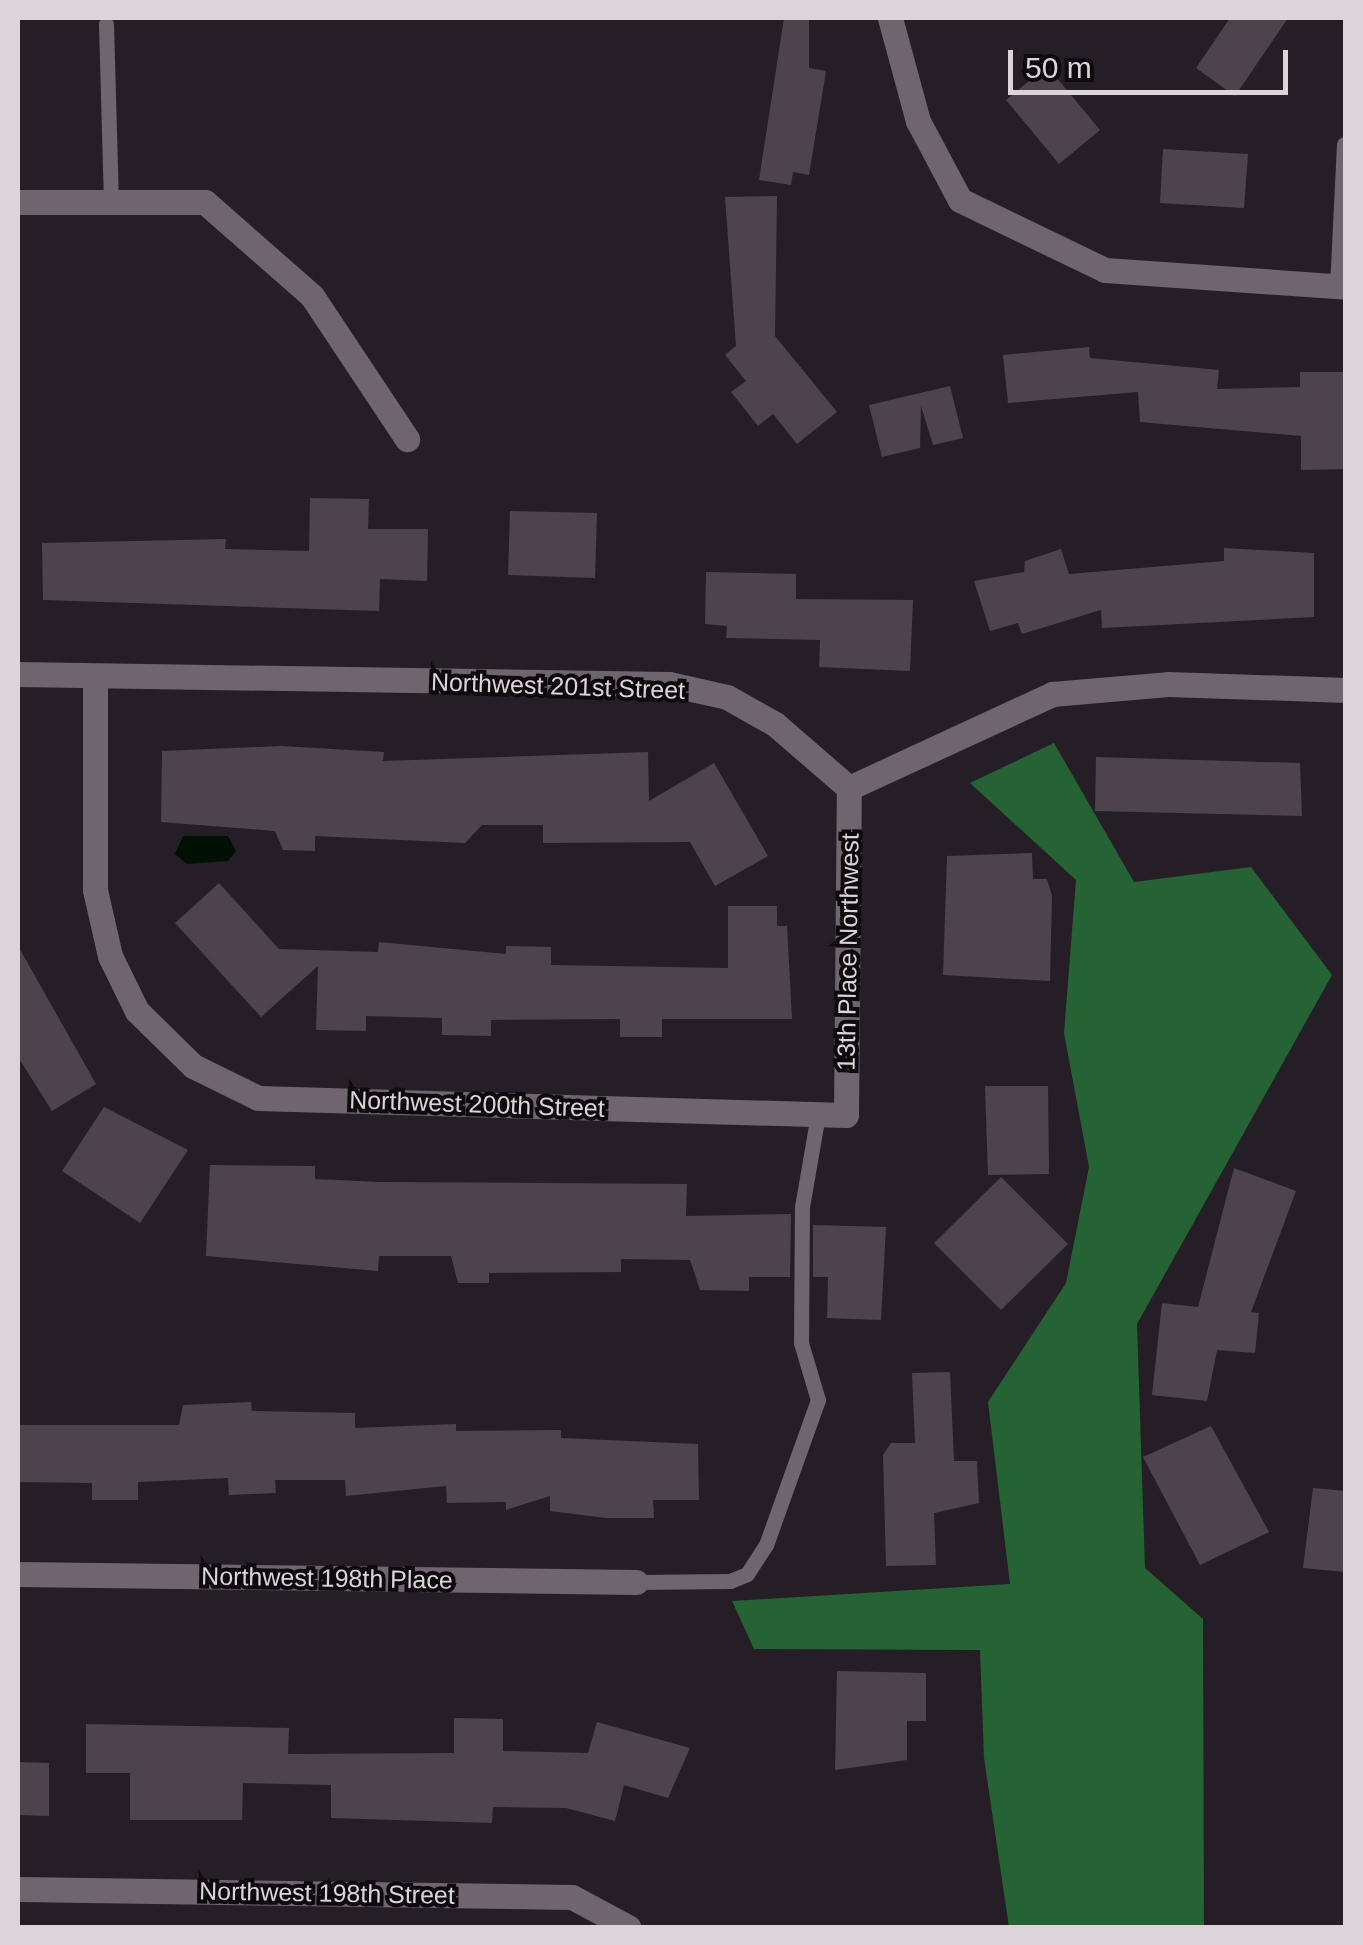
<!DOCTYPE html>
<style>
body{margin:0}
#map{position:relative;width:1363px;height:1945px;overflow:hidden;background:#261e26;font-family:Helvetica,sans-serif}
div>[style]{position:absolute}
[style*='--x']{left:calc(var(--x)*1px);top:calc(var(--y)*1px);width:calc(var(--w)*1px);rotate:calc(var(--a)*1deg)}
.forest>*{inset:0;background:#256234}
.water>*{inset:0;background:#011004}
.building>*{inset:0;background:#4d434d}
.lane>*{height:15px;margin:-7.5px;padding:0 7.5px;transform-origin:7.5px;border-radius:7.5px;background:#6f656f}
.street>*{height:25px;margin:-12.5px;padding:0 12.5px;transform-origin:12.5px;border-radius:12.5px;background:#6f656f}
span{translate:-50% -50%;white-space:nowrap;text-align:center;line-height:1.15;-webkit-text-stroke:8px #0d090d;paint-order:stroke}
.street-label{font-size:25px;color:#dbd5db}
.frame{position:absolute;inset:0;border:20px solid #dbd5db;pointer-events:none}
.scale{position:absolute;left:1008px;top:50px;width:280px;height:45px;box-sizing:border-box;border:5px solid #dbd5db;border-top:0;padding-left:12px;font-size:30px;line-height:35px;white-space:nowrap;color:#dbd5db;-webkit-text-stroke:8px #0d090d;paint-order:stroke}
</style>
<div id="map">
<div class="forest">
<i style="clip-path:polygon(1054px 743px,1134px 882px,1251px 867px,1332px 975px,1137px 1324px,1145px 1568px,1203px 1619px,1204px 1927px,1009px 1927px,984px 1758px,980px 1650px,754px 1649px,732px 1601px,1010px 1584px,988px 1402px,1066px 1283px,1089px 1167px,1064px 1033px,1076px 880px,970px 783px)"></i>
</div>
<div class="water">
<i style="clip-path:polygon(183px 836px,228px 836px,236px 851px,228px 861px,187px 864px,175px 854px)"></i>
</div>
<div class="building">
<i style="clip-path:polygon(784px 18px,809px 18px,809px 68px,826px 71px,809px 175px,793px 172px,791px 185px,759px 180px)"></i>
<i style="clip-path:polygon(1230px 18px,1288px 18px,1235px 96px,1196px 68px)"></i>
<i style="clip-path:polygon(1047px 66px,1100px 130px,1059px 164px,1006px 100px)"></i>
<i style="clip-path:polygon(1163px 149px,1248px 154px,1244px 208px,1160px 203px)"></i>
<i style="clip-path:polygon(777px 196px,775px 336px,837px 412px,797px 444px,773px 414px,758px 426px,731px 392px,746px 381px,725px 355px,736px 346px,725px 197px)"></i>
<i style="clip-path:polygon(1089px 347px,1090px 358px,1219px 370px,1217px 389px,1300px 387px,1300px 372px,1345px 372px,1346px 469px,1301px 470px,1301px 436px,1140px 422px,1138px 392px,1008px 403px,1003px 355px)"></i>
<i style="clip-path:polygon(950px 386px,963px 438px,933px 445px,921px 406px,920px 448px,882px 457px,869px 405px)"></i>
<i style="clip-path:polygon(310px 498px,369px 499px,368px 529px,428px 529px,427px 581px,380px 579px,379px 611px,43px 600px,42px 543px,226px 539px,225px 549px,309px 551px)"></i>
<i style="clip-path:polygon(510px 511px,597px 513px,595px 578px,508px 575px)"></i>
<i style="clip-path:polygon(1224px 548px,1314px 553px,1314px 617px,1102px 628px,1101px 610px,1022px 634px,1018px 623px,990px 631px,974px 581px,1024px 572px,1025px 561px,1061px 549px,1069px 574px,1224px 561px)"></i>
<i style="clip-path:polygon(706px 572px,796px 574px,796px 599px,913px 600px,910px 671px,819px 667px,820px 640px,726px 638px,727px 626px,705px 624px)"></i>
<i style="clip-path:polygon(281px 746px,384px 752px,383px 761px,648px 752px,649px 801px,714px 763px,768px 856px,715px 886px,690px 842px,543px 843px,543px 825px,482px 825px,465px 843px,315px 836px,315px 851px,283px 850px,275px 831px,161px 822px,162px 751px)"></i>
<i style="clip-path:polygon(1096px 757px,1300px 763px,1302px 816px,1095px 811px)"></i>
<i style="clip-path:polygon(1032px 853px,1033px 879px,1047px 879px,1052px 896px,1050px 981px,943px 975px,947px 856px)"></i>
<i style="clip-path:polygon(219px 883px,279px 949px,378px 952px,379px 942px,506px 954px,506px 946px,551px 947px,551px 965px,728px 968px,728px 906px,777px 906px,777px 926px,787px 926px,792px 1019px,662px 1019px,662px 1037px,620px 1037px,620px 1019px,491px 1020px,491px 1036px,442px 1035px,442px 1018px,366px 1016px,366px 1031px,316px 1030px,318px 966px,261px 1017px,175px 923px)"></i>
<i style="clip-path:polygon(18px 946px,96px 1084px,52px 1111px,18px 1057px)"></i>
<i style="clip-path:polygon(985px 1086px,1048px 1086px,1049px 1174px,988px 1175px)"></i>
<i style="clip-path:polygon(104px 1107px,188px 1150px,140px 1223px,62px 1171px)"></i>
<i style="clip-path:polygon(210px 1165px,315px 1166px,315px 1179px,379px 1182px,687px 1184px,686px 1216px,791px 1214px,790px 1277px,749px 1277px,749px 1291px,700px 1290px,690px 1260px,621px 1259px,621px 1272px,489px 1273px,489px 1283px,458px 1283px,451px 1256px,379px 1256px,378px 1271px,206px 1256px)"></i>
<i style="clip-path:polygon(1234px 1168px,1296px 1191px,1251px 1312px,1259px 1313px,1255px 1353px,1217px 1350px,1207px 1401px,1152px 1395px,1162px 1303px,1198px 1307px)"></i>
<i style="clip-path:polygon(1001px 1177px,1068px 1244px,1001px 1310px,934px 1243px)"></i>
<i style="clip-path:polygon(813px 1225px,886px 1227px,881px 1320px,827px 1318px,828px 1277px,813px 1277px)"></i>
<i style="clip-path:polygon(950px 1372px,954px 1461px,977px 1461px,979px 1503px,934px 1513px,936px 1565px,886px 1566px,883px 1455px,891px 1443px,915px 1443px,912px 1373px)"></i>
<i style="clip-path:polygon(251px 1402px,252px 1411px,355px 1413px,355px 1428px,456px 1424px,456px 1431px,561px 1430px,561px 1438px,698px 1444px,699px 1500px,653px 1500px,654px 1518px,606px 1518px,550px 1511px,550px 1496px,506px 1510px,506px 1502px,447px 1503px,446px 1486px,346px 1496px,345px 1480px,275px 1480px,276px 1493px,229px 1495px,228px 1478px,138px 1482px,138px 1500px,92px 1500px,92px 1483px,18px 1482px,18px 1425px,179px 1425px,183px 1405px)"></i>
<i style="clip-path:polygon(1211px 1426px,1269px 1532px,1200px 1565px,1143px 1457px)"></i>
<i style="clip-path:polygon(1313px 1488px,1346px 1491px,1346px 1572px,1303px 1568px)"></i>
<i style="clip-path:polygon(837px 1671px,926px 1673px,926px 1721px,907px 1721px,907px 1760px,835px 1770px)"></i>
<i style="clip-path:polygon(454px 1718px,503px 1719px,503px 1751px,588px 1753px,597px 1722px,690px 1748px,668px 1798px,624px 1785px,615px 1821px,566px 1808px,493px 1807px,492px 1823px,331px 1818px,331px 1785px,243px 1783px,242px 1820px,130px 1820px,130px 1773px,86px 1773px,86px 1724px,289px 1728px,288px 1754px,454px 1753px)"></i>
<i style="clip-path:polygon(18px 1762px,49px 1763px,49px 1816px,18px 1815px)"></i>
</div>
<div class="lane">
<i style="--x:106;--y:24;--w:177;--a:88.4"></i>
<i style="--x:1337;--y:287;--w:143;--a:-87.2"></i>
<i style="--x:636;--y:1582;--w:94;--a:-0.6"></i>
<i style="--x:730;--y:1581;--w:18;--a:-22"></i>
<i style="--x:747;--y:1574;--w:35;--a:-57"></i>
<i style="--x:766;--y:1545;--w:154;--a:-70.3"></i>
<i style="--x:818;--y:1400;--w:59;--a:-106.6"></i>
<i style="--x:801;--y:1343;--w:136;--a:-89.6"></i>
<i style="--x:802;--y:1207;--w:94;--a:-80.2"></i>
</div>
<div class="street">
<i style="--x:890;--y:18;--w:107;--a:74.8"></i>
<i style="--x:918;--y:121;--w:89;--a:62"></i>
<i style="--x:960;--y:200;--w:161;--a:25.8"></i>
<i style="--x:1105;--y:270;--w:242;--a:4"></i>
<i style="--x:18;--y:202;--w:187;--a:0"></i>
<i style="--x:205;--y:202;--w:142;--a:41.3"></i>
<i style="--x:312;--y:296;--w:172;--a:56.4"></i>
<i style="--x:18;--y:674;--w:651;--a:0.88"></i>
<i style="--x:669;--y:684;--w:59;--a:12.6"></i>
<i style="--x:727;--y:697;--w:55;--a:29.4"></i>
<i style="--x:775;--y:724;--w:98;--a:40.9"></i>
<i style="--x:849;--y:788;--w:224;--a:-24.8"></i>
<i style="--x:1052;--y:694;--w:116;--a:-4.9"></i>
<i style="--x:1168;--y:684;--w:178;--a:1.9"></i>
<i style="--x:95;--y:676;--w:214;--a:90"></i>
<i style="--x:95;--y:890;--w:68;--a:77.2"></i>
<i style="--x:110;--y:956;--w:61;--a:63.9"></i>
<i style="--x:137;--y:1011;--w:78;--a:44.5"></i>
<i style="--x:193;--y:1066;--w:72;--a:26.2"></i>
<i style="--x:258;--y:1098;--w:588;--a:1.66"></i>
<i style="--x:846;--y:1115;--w:327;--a:-89.5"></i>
<i style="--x:18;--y:1574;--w:618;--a:0.74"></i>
<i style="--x:18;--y:1889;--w:554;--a:0.83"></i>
<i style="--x:572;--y:1897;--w:64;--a:28.2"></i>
</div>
<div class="street-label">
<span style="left:558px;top:686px;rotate:2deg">Northwest 201st Street</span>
<span style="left:848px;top:952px;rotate:-89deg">13th Place Northwest</span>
<span style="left:477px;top:1104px;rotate:2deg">Northwest 200th Street</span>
<span style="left:327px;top:1578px;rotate:1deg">Northwest 198th Place</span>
<span style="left:327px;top:1893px;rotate:1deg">Northwest 198th Street</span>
</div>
<div class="frame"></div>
<div class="scale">50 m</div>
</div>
